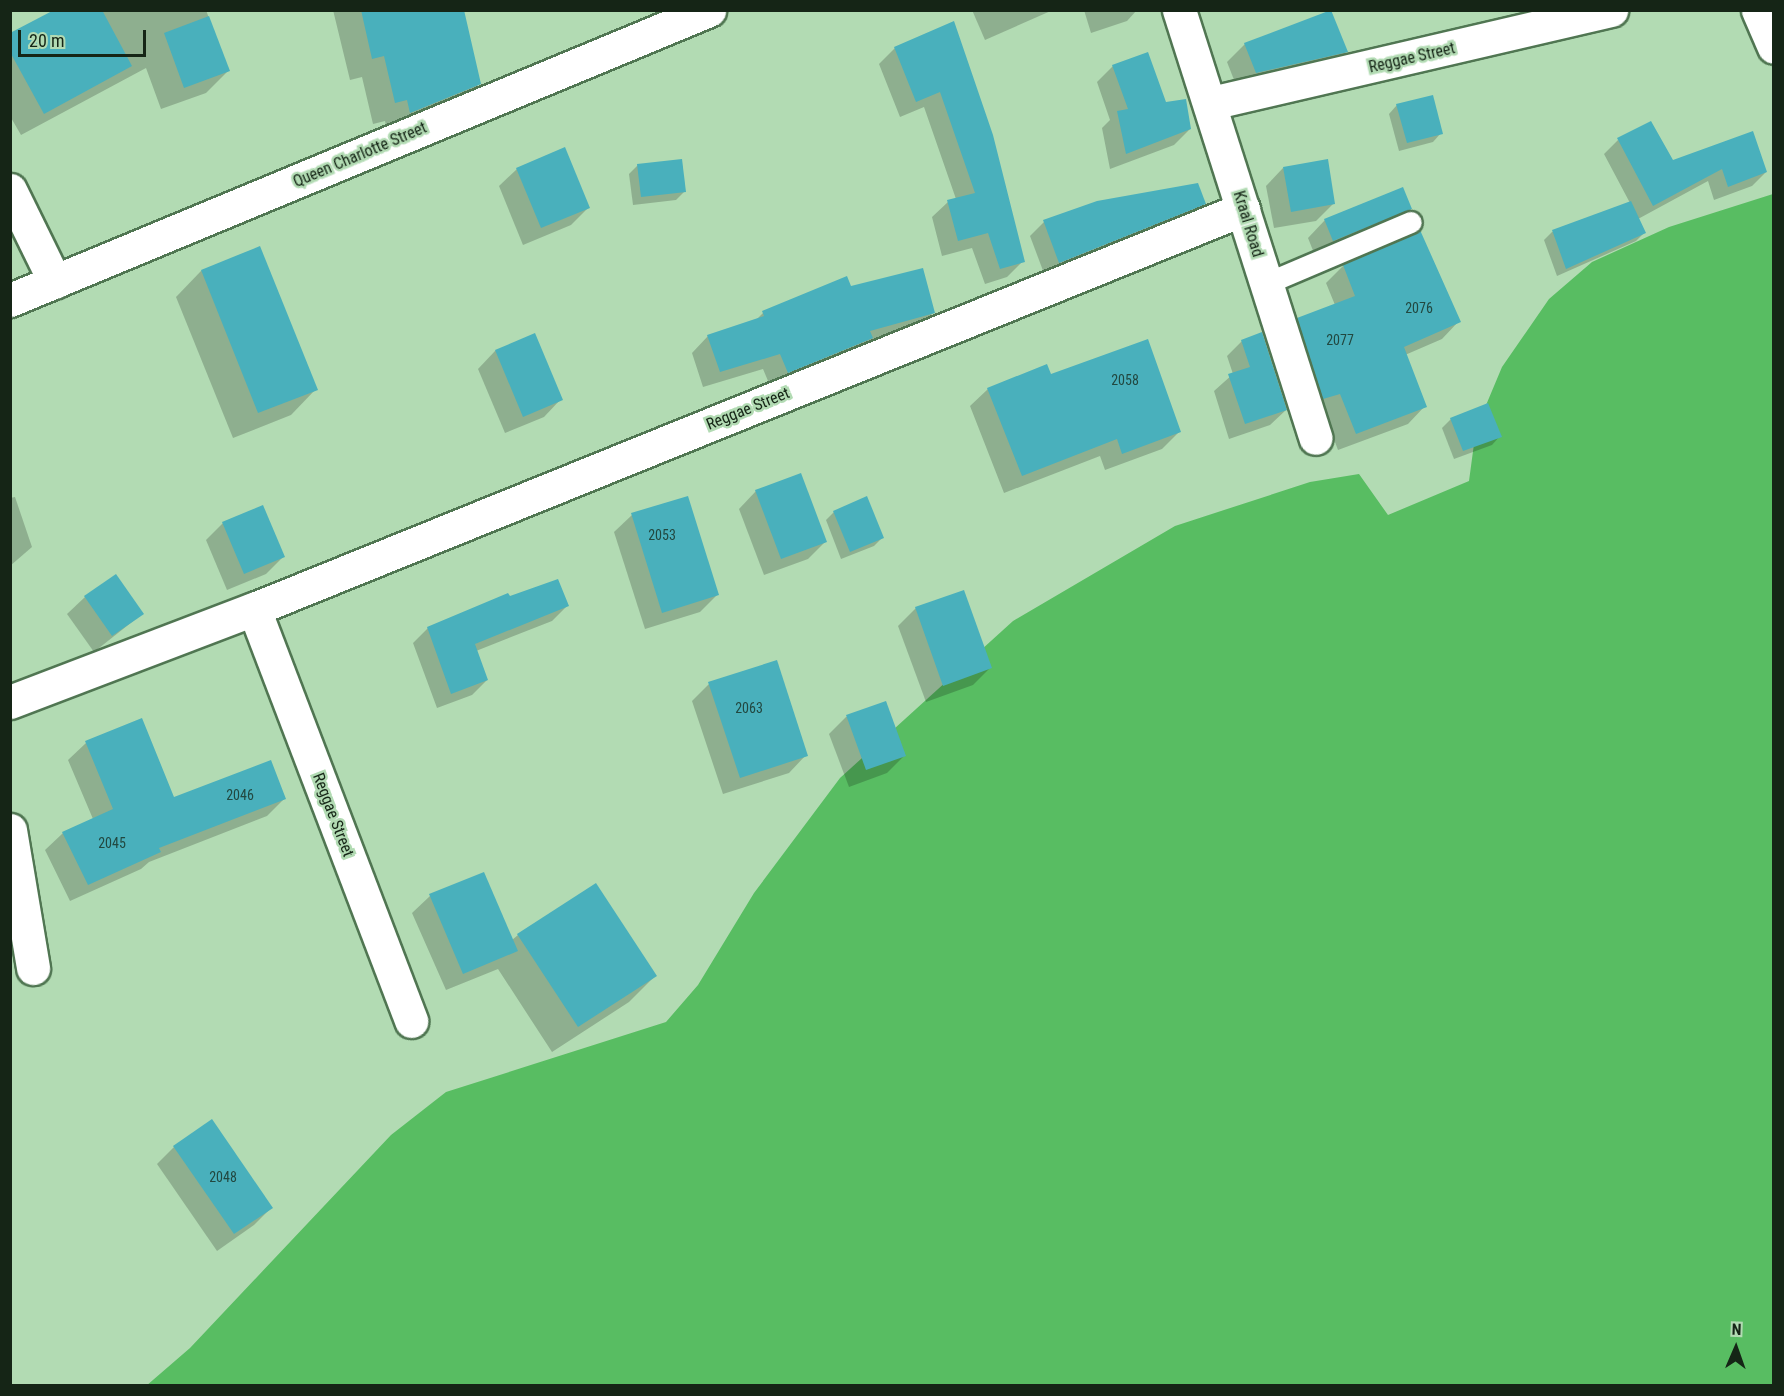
<!DOCTYPE html>
<style>
body{margin:0}
#map{position:relative;width:1784px;height:1396px;overflow:hidden;background:#b2dbb3;font-family:"Roboto Condensed",sans-serif}
div>[style]{position:absolute}
[style*='--x']{left:calc(var(--x)*1px);top:calc(var(--y)*1px);width:calc(var(--w)*1px);rotate:calc(var(--a)*1deg)}
.water>*{inset:0;background:#58bd62}
.shadow>*{inset:0;background:#0003}
.building>*{inset:0;background:#49b0bc}
.roads{filter:drop-shadow(2px 0 #507652) drop-shadow(-2px 0 #507652) drop-shadow(0 2px #507652) drop-shadow(0 -2px #507652)}
.service>*{height:21px;margin:-10.5px;padding:0 10.5px;transform-origin:10.5px;border-radius:10.5px;background:#fff}
.minor>*{height:33px;margin:-16.5px;padding:0 16.5px;transform-origin:16.5px;border-radius:16.5px;background:#fff}
.secondary>*{height:33px;margin:-16.5px;padding:0 16.5px;transform-origin:16.5px;border-radius:16.5px;background:#fff}
span{translate:-50% -50%;white-space:nowrap;text-align:center;line-height:1.15;-webkit-text-stroke:5px #b2dbb3;paint-order:stroke}
.number-label{font-size:14px;color:#224840}
.number-label span{-webkit-text-stroke-width:0}
.street-label{font-size:16px;color:#152516}
.frame{position:absolute;inset:0;border:12px solid #152516;pointer-events:none}
.north{position:absolute;left:1706px;top:1318px;width:60px;height:60px;-webkit-text-stroke:4px #b2dbb3;paint-order:stroke;rotate:2deg;font-size:16px;font-weight:700;line-height:24px;text-align:center;color:#152516}
.north::after{content:'';display:block;margin:auto;width:21px;height:27px;background:#152516;clip-path:polygon(50% 0,100% 100%,50% 72%,0 100%)}
.scale{position:absolute;left:18px;top:30px;width:128px;height:27px;box-sizing:border-box;border:3px solid #152516;border-top:0;padding-left:8px;font-size:18px;line-height:21px;white-space:nowrap;color:#152516;-webkit-text-stroke:4px #b2dbb3;paint-order:stroke}
</style>
<div id="map">
<div class="water">
<i style="clip-path:polygon(1773px 194px,1773px 1385px,146px 1386px,190px 1348px,391px 1135px,446px 1092px,666px 1022px,698px 985px,754px 893px,840px 778px,1013px 621px,1175px 526px,1310px 482px,1359px 474px,1388px 515px,1469px 481px,1476px 429px,1502px 367px,1549px 299px,1592px 262px,1669px 227px)"></i>
</div>
<div class="shadow">
<i style="clip-path:polygon(59px 10px,206px 10px,228px 71px,206px 93px,161px 109px,146px 68px,21px 135px,10px 116px,10px 35px)"></i>
<i style="clip-path:polygon(333px 10px,462px 10px,479px 84px,457px 106px,388px 134px,385px 121px,373px 124px,362px 77px,350px 80px)"></i>
<i style="clip-path:polygon(972px 10px,1053px 10px,985px 40px)"></i>
<i style="clip-path:polygon(1084px 10px,1137px 10px,1127px 21px,1091px 33px)"></i>
<i style="clip-path:polygon(953px 23px,1023px 261px,1007px 277px,985px 284px,972px 248px,942px 256px,932px 217px,948px 202px,956px 199px,924px 107px,900px 117px,879px 64px,895px 48px)"></i>
<i style="clip-path:polygon(1245px 44px,1346px 52px,1329px 69px,1238px 90px,1227px 62px)"></i>
<i style="clip-path:polygon(1113px 66px,1165px 104px,1190px 129px,1174px 145px,1110px 169px,1102px 128px,1110px 120px,1097px 82px)"></i>
<i style="clip-path:polygon(1397px 105px,1441px 133px,1433px 142px,1399px 151px,1389px 114px)"></i>
<i style="clip-path:polygon(1618px 140px,1672px 162px,1766px 172px,1752px 186px,1714px 200px,1708px 181px,1638px 219px,1644px 233px,1636px 241px,1557px 276px,1544px 240px,1552px 232px,1630px 203px,1604px 154px)"></i>
<i style="clip-path:polygon(638px 165px,685px 191px,676px 200px,633px 205px,629px 174px)"></i>
<i style="clip-path:polygon(1283px 168px,1334px 203px,1316px 221px,1274px 228px,1266px 186px)"></i>
<i style="clip-path:polygon(517px 169px,588px 208px,571px 225px,523px 245px,499px 186px)"></i>
<i style="clip-path:polygon(1204px 203px,1190px 217px,1045px 276px,1030px 236px,1044px 222px)"></i>
<i style="clip-path:polygon(1410px 209px,1393px 226px,1316px 258px,1308px 238px,1325px 220px)"></i>
<i style="clip-path:polygon(259px 248px,316px 389px,291px 415px,233px 438px,176px 297px,201px 271px)"></i>
<i style="clip-path:polygon(1343px 266px,1459px 321px,1442px 339px,1405px 355px,1425px 406px,1408px 424px,1338px 450px,1323px 410px,1281px 337px,1298px 320px,1335px 305px,1326px 283px)"></i>
<i style="clip-path:polygon(850px 288px,933px 313px,917px 329px,866px 343px,855px 354px,771px 388px,763px 369px,703px 387px,692px 353px,708px 336px,755px 321px,763px 313px)"></i>
<i style="clip-path:polygon(534px 335px,561px 399px,544px 417px,505px 433px,478px 369px,495px 351px)"></i>
<i style="clip-path:polygon(1242px 341px,1286px 410px,1270px 425px,1229px 439px,1214px 391px,1233px 374px,1227px 356px)"></i>
<i style="clip-path:polygon(1050px 375px,1179px 432px,1162px 449px,1105px 470px,1100px 456px,1004px 493px,970px 406px,988px 389px)"></i>
<i style="clip-path:polygon(1451px 419px,1500px 436px,1492px 445px,1454px 459px,1442px 428px)"></i>
<i style="clip-path:polygon(756px 491px,825px 542px,808px 559px,764px 575px,739px 509px)"></i>
<i style="clip-path:polygon(15px 497px,32px 547px,10px 566px,10px 498px)"></i>
<i style="clip-path:polygon(834px 512px,883px 537px,874px 546px,841px 559px,826px 520px)"></i>
<i style="clip-path:polygon(632px 515px,717px 595px,700px 612px,645px 629px,614px 532px)"></i>
<i style="clip-path:polygon(223px 523px,283px 557px,266px 574px,227px 590px,206px 540px)"></i>
<i style="clip-path:polygon(85px 597px,142px 614px,94px 652px,67px 614px)"></i>
<i style="clip-path:polygon(509px 598px,567px 606px,552px 621px,476px 651px,487px 680px,472px 695px,437px 708px,413px 643px,428px 628px)"></i>
<i style="clip-path:polygon(916px 608px,990px 668px,973px 685px,926px 702px,898px 626px)"></i>
<i style="clip-path:polygon(709px 684px,806px 755px,789px 773px,723px 794px,692px 701px)"></i>
<i style="clip-path:polygon(885px 703px,904px 756px,887px 773px,849px 787px,829px 734px,846px 717px)"></i>
<i style="clip-path:polygon(86px 743px,174px 799px,284px 799px,267px 816px,149px 862px,141px 869px,70px 901px,45px 850px,63px 833px,93px 819px,68px 760px)"></i>
<i style="clip-path:polygon(430px 896px,512px 940px,518px 935px,655px 976px,629px 1002px,552px 1052px,498px 969px,446px 990px,412px 913px)"></i>
<i style="clip-path:polygon(174px 1147px,271px 1208px,254px 1225px,217px 1251px,157px 1164px)"></i>
</div>
<div class="building">
<i style="clip-path:polygon(54px 10px,102px 10px,132px 66px,44px 114px,10px 52px,10px 33px)"></i>
<i style="clip-path:polygon(361px 10px,464px 10px,481px 84px,410px 113px,407px 100px,395px 103px,384px 56px,372px 59px)"></i>
<i style="clip-path:polygon(1331px 10px,1348px 52px,1256px 73px,1244px 43px)"></i>
<i style="clip-path:polygon(209px 16px,230px 71px,184px 88px,164px 33px)"></i>
<i style="clip-path:polygon(954px 21px,993px 135px,1025px 262px,1000px 269px,988px 233px,958px 241px,947px 200px,975px 193px,940px 92px,916px 102px,894px 47px)"></i>
<i style="clip-path:polygon(1148px 52px,1166px 102px,1186px 99px,1191px 129px,1126px 154px,1117px 111px,1128px 109px,1112px 65px)"></i>
<i style="clip-path:polygon(1433px 95px,1443px 134px,1407px 143px,1396px 104px)"></i>
<i style="clip-path:polygon(1651px 121px,1673px 160px,1753px 131px,1767px 172px,1728px 187px,1722px 169px,1653px 206px,1617px 138px)"></i>
<i style="clip-path:polygon(565px 147px,590px 208px,541px 228px,516px 168px)"></i>
<i style="clip-path:polygon(682px 159px,686px 192px,641px 197px,637px 164px)"></i>
<i style="clip-path:polygon(1328px 159px,1335px 204px,1291px 212px,1283px 167px)"></i>
<i style="clip-path:polygon(1198px 183px,1206px 204px,1059px 263px,1043px 220px,1097px 201px)"></i>
<i style="clip-path:polygon(1403px 187px,1412px 209px,1333px 241px,1324px 219px)"></i>
<i style="clip-path:polygon(1631px 201px,1646px 233px,1566px 269px,1552px 230px)"></i>
<i style="clip-path:polygon(1420px 230px,1461px 322px,1404px 347px,1427px 407px,1356px 434px,1340px 394px,1323px 399px,1297px 318px,1355px 296px,1343px 265px)"></i>
<i style="clip-path:polygon(260px 246px,318px 390px,258px 413px,201px 270px)"></i>
<i style="clip-path:polygon(923px 268px,935px 313px,870px 331px,873px 338px,788px 373px,780px 354px,720px 372px,707px 335px,764px 316px,762px 311px,847px 276px,851px 286px)"></i>
<i style="clip-path:polygon(1262px 332px,1287px 410px,1245px 424px,1228px 374px,1250px 367px,1241px 340px)"></i>
<i style="clip-path:polygon(535px 333px,563px 400px,523px 417px,495px 350px)"></i>
<i style="clip-path:polygon(1148px 339px,1181px 432px,1122px 454px,1117px 439px,1022px 476px,987px 388px,1047px 364px,1051px 374px)"></i>
<i style="clip-path:polygon(1488px 403px,1502px 437px,1463px 451px,1450px 418px)"></i>
<i style="clip-path:polygon(801px 473px,827px 542px,781px 559px,755px 490px)"></i>
<i style="clip-path:polygon(688px 496px,719px 595px,662px 613px,631px 513px)"></i>
<i style="clip-path:polygon(867px 496px,884px 538px,850px 552px,833px 511px)"></i>
<i style="clip-path:polygon(263px 505px,285px 557px,244px 574px,222px 522px)"></i>
<i style="clip-path:polygon(116px 574px,144px 614px,112px 636px,84px 596px)"></i>
<i style="clip-path:polygon(558px 579px,569px 606px,475px 644px,488px 680px,451px 694px,427px 627px,508px 593px,510px 596px)"></i>
<i style="clip-path:polygon(964px 590px,992px 668px,943px 686px,915px 607px)"></i>
<i style="clip-path:polygon(777px 660px,808px 756px,740px 778px,708px 682px)"></i>
<i style="clip-path:polygon(886px 701px,906px 756px,866px 770px,846px 715px)"></i>
<i style="clip-path:polygon(142px 718px,174px 797px,271px 760px,286px 799px,159px 848px,161px 852px,88px 885px,62px 832px,113px 809px,85px 741px)"></i>
<i style="clip-path:polygon(484px 872px,518px 951px,463px 974px,429px 894px)"></i>
<i style="clip-path:polygon(596px 883px,657px 976px,578px 1027px,517px 934px)"></i>
<i style="clip-path:polygon(212px 1119px,273px 1208px,234px 1234px,173px 1146px)"></i>
</div>
<div class="roads">
<div class="service">
<i style="--x:1267;--y:283;--w:156;--a:-23"></i>
</div>
<div class="minor">
<i style="--x:1179;--y:10;--w:449;--a:72.3"></i>
<i style="--x:1758;--y:10;--w:40;--a:66.6"></i>
<i style="--x:1211;--y:103;--w:411;--a:-13.1"></i>
<i style="--x:10;--y:190;--w:102;--a:63.9"></i>
<i style="--x:254;--y:609;--w:441;--a:69.1"></i>
<i style="--x:10;--y:702;--w:261;--a:-20.9"></i>
<i style="--x:254;--y:609;--w:1067;--a:-22.02"></i>
<i style="--x:10;--y:830;--w:140;--a:80.5"></i>
</div>
<div class="secondary">
<i style="--x:10;--y:300;--w:757;--a:-22.53"></i>
</div>
</div>
<div class="number-label">
<span style="left:1419px;top:308px">2076</span>
<span style="left:1340px;top:340px">2077</span>
<span style="left:1125px;top:380px">2058</span>
<span style="left:662px;top:535px">2053</span>
<span style="left:749px;top:708px">2063</span>
<span style="left:240px;top:795px">2046</span>
<span style="left:112px;top:843px">2045</span>
<span style="left:223px;top:1177px">2048</span>
</div>
<div class="street-label">
<span style="left:1412px;top:58px;rotate:-13deg">Reggae Street</span>
<span style="left:360px;top:155px;rotate:-23deg">Queen Charlotte Street</span>
<span style="left:1248px;top:224px;rotate:73deg">Kraal Road</span>
<span style="left:748px;top:409px;rotate:-22deg">Reggae Street</span>
<span style="left:333px;top:815px;rotate:69deg">Reggae Street</span>
</div>
<div class="frame"></div>
<div class="north">N</div>
<div class="scale">20 m</div>
</div>
